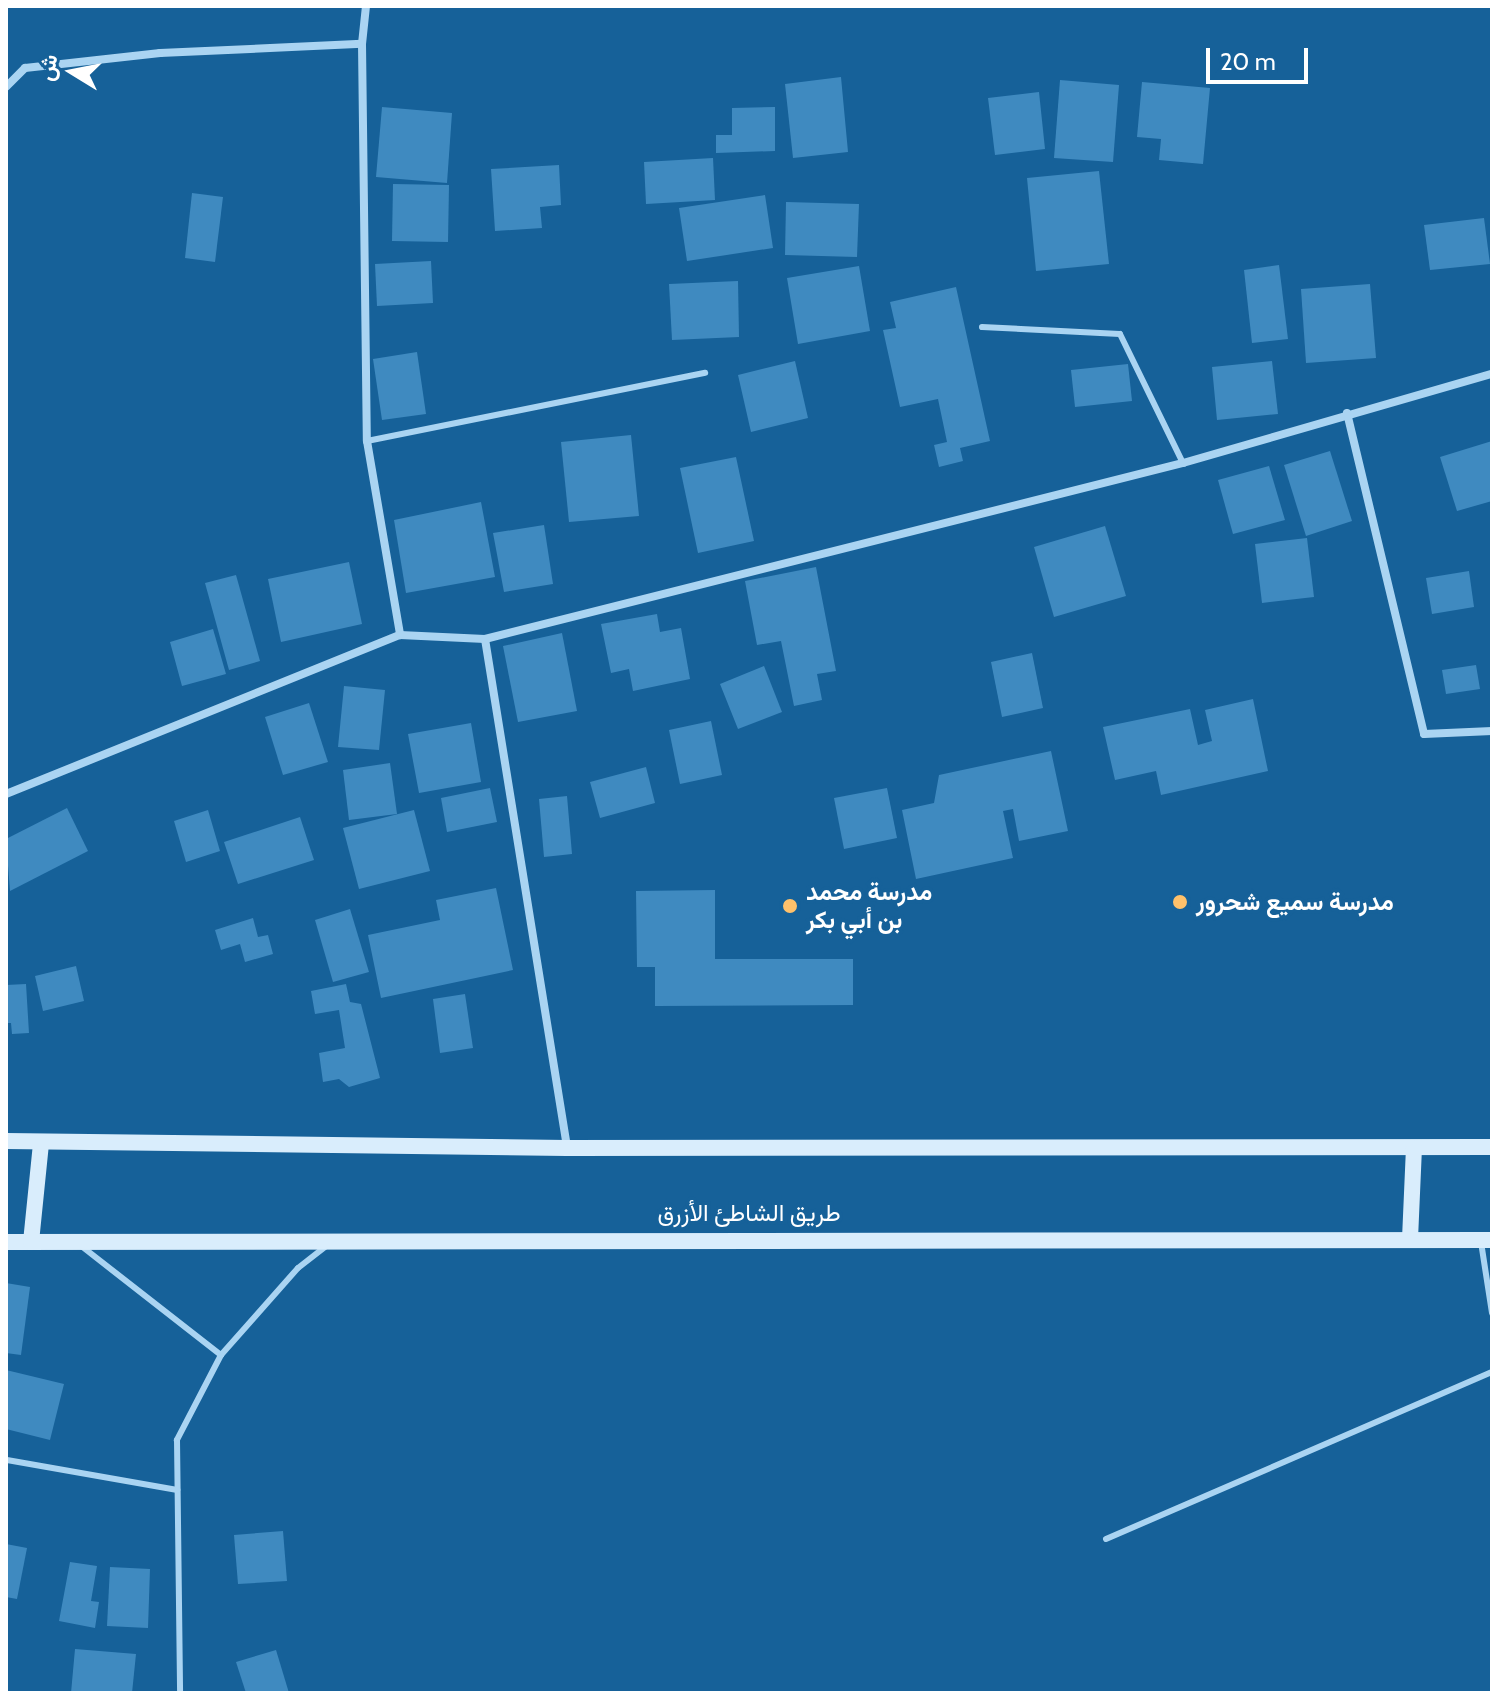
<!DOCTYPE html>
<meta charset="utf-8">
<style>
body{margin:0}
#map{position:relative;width:1498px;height:1699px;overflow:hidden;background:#166199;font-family:Cabin,Vazirmatn,sans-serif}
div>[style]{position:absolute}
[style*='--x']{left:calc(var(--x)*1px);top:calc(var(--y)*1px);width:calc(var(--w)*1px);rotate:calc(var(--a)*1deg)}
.building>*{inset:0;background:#3f8ac0}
.service>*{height:6px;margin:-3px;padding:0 3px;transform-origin:3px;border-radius:3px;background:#aad4f2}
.minor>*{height:8px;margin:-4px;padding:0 4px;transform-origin:4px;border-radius:4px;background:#aad4f2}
.secondary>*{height:16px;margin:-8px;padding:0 8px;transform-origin:8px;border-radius:8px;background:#d9edfc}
.dots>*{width:22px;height:22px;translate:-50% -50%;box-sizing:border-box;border:4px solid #166199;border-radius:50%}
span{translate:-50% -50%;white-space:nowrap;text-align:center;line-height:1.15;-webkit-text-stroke:7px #166199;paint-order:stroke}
.poi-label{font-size:24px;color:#fff;font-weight:700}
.left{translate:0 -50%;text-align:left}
.street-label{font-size:24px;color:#fff}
.frame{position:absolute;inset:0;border:8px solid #fff;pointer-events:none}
.north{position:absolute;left:32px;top:32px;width:80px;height:80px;-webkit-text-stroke:6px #166199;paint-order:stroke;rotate:280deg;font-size:22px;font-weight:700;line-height:32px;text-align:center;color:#fff}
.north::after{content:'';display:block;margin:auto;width:28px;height:36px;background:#fff;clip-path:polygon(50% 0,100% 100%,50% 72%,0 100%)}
.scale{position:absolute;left:1206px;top:48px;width:102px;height:36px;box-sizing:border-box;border:4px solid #fff;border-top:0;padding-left:10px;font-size:24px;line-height:28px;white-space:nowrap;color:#fff;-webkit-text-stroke:6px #166199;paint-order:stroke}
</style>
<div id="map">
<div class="building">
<i style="clip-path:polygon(841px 77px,848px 152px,793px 158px,785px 84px)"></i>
<i style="clip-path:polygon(1060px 80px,1119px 85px,1113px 162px,1054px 158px)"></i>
<i style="clip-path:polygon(1142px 82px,1210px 88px,1203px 164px,1159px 160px,1161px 139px,1137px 137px)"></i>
<i style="clip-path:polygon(1039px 92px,1045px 149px,995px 155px,988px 98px)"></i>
<i style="clip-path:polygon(382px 107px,452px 113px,447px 183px,376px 177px)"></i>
<i style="clip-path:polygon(775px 107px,775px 151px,716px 153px,716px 135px,732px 135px,732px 108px)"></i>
<i style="clip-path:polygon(713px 158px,715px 200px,646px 204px,644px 162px)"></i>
<i style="clip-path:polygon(559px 165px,561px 205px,540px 207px,542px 228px,495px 231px,491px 169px)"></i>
<i style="clip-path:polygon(1099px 171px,1109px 264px,1036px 271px,1027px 178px)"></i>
<i style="clip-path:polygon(393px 184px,449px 185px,448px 242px,392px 241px)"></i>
<i style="clip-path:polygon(192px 193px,223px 197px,215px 262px,185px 258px)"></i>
<i style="clip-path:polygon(765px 195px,773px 248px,687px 261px,679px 208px)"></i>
<i style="clip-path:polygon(786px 202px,859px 204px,857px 257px,785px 255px)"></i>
<i style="clip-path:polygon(1484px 218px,1490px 264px,1430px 270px,1424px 225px)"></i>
<i style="clip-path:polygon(431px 261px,433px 303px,377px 306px,375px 264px)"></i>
<i style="clip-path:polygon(1279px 265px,1288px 339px,1252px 343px,1244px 270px)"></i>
<i style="clip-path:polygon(859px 266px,870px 331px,798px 344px,787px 278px)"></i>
<i style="clip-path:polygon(738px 281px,739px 337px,672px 340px,669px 284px)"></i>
<i style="clip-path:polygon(1370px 284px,1376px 358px,1306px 363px,1301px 289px)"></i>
<i style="clip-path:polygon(956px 287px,990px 441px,960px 448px,963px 461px,939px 467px,934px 445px,947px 442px,938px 399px,900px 407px,883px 330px,896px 328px,890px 302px)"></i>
<i style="clip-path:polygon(417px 352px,426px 414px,382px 420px,373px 359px)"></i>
<i style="clip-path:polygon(795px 361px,808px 418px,751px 432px,738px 375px)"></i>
<i style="clip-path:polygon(1272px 361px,1278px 414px,1217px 420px,1212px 367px)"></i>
<i style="clip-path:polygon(1128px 364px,1132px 401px,1075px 407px,1071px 370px)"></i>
<i style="clip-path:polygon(631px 435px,639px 516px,569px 522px,561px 442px)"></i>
<i style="clip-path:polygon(1492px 441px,1492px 501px,1457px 511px,1440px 457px)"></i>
<i style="clip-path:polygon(1330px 451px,1352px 521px,1306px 536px,1284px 465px)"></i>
<i style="clip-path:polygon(736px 457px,754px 541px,698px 553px,680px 468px)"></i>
<i style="clip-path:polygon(1269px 466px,1285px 520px,1233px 534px,1218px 480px)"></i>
<i style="clip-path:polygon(481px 502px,495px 577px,406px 593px,394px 520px)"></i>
<i style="clip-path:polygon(544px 525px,553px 584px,504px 592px,493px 533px)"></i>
<i style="clip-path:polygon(1105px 526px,1126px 596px,1054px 617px,1034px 547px)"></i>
<i style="clip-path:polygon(1307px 538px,1314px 597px,1262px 603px,1255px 544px)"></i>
<i style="clip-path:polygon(349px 562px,362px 624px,281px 642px,268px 579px)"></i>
<i style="clip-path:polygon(816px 567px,836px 671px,817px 674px,822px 700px,794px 706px,781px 641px,757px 645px,745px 581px)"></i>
<i style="clip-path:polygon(1469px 571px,1474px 607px,1432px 614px,1426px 578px)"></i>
<i style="clip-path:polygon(236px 575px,260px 661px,229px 670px,205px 583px)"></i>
<i style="clip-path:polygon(657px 614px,660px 632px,681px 628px,690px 679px,633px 691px,629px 669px,611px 673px,601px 624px)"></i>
<i style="clip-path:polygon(213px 629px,226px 674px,182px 686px,170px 642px)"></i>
<i style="clip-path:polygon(562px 633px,577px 711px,518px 722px,503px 646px)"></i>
<i style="clip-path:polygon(1032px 653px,1043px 708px,1002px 717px,991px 662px)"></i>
<i style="clip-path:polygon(1476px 665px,1480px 689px,1446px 694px,1442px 670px)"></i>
<i style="clip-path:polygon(764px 666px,782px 712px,738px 729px,720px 684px)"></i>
<i style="clip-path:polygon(344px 686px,385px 690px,379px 750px,338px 747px)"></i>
<i style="clip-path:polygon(1253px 699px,1268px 771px,1161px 795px,1156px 771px,1115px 780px,1103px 727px,1190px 709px,1198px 745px,1212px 741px,1205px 710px)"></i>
<i style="clip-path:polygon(309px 703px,328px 762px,283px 775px,265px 717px)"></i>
<i style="clip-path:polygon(711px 721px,722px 775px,680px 784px,669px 730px)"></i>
<i style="clip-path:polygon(471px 723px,481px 782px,419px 793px,408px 734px)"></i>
<i style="clip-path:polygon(1051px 751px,1068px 831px,1019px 841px,1013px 809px,1003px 811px,1013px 858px,916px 879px,902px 810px,934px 803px,939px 775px)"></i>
<i style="clip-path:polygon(390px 763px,397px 814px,349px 820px,343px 770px)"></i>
<i style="clip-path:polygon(646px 767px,655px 803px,600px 818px,590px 782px)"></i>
<i style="clip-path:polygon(490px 788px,497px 822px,447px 832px,441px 798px)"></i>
<i style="clip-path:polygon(887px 788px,897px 838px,844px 849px,834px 798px)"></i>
<i style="clip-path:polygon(567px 796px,572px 854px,544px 857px,539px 799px)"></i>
<i style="clip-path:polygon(67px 808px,88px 851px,10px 891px,6px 839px)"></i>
<i style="clip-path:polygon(208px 810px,220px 851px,186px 862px,174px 821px)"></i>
<i style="clip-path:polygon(414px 810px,430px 871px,359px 889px,343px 828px)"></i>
<i style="clip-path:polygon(300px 817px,314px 860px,238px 884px,224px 842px)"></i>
<i style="clip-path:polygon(496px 888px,513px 970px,381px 998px,368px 935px,440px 920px,436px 900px)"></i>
<i style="clip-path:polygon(715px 890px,715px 959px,853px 959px,853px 1005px,655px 1006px,655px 967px,637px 967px,636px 891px)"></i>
<i style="clip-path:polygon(350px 909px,369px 972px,333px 982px,315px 920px)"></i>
<i style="clip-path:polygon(253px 918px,258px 937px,268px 935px,273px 954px,245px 962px,240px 944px,221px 950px,215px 930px)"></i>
<i style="clip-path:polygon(76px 966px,84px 1001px,43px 1011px,35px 976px)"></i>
<i style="clip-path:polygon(26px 984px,29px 1033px,12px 1034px,11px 1023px,6px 1023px,6px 985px)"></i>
<i style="clip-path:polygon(346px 984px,350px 1002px,361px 1004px,380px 1078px,349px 1087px,339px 1079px,323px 1082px,319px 1053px,345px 1048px,339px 1010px,315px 1014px,311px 991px)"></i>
<i style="clip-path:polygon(465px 994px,473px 1048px,440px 1053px,433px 999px)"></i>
<i style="clip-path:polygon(6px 1283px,30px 1287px,21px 1355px,6px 1353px)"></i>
<i style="clip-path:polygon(6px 1370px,64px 1384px,50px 1440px,6px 1429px)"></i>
<i style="clip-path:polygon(283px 1531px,287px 1581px,238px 1584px,234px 1535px)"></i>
<i style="clip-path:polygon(6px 1544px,27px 1548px,17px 1599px,6px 1597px)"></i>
<i style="clip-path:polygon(70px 1562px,97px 1566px,91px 1601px,99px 1602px,95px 1628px,59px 1621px)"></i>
<i style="clip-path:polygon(110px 1567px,150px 1569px,148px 1628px,107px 1626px)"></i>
<i style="clip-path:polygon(75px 1649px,136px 1654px,132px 1693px,71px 1693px)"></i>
<i style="clip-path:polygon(276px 1650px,289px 1693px,246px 1693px,236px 1662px)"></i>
</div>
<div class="service">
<i style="--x:982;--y:327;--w:138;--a:2.9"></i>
<i style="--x:1120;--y:334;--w:144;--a:64"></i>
<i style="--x:367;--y:441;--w:345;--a:-11.4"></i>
<i style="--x:1481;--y:1242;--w:72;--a:81.2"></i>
<i style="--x:80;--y:1245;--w:179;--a:38"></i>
<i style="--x:221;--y:1355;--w:96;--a:117.4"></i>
<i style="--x:177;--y:1440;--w:253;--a:89.3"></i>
<i style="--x:221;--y:1355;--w:116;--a:-48.5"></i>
<i style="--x:298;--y:1268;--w:36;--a:-38"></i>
<i style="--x:7;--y:1460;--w:173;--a:10"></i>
<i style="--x:1106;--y:1539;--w:421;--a:-23.4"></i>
</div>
<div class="minor">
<i style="--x:366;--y:6;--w:38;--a:96"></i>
<i style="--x:362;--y:44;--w:397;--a:89.3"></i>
<i style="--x:367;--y:441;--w:197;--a:80.3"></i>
<i style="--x:6;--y:87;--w:27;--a:-45"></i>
<i style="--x:25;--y:68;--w:136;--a:-6.3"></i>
<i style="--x:160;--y:53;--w:202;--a:-2.6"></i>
<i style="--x:1347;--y:413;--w:330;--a:76.5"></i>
<i style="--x:1424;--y:734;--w:68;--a:-2.5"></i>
<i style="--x:485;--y:639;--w:515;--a:80.83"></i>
<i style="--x:6;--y:794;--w:425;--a:-22"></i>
<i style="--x:400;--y:635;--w:85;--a:2.7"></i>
<i style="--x:485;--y:639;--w:720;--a:-14.15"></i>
<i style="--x:1183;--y:463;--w:322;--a:-16.1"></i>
</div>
<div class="secondary">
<i style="--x:6;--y:1141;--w:561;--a:0.71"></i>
<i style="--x:567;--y:1148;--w:925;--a:-0.06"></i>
<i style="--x:1410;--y:1239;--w:91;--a:-87.5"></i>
<i style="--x:6;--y:1242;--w:1486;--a:-0.08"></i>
<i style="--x:31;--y:1242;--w:100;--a:-84.2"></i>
</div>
<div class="dots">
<i style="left:1180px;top:902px;background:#ffc16b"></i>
<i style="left:790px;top:906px;background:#ffc16b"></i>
</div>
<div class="poi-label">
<span class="left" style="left:806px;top:906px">مدرسة محمد<br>بن أبي بكر</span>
<span class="left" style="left:1196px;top:902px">مدرسة سميع شحرور</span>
</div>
<div class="street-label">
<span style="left:749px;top:1213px">طريق الشاطئ الأزرق</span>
</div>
<div class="frame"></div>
<div class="north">ش</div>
<div class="scale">20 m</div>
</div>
